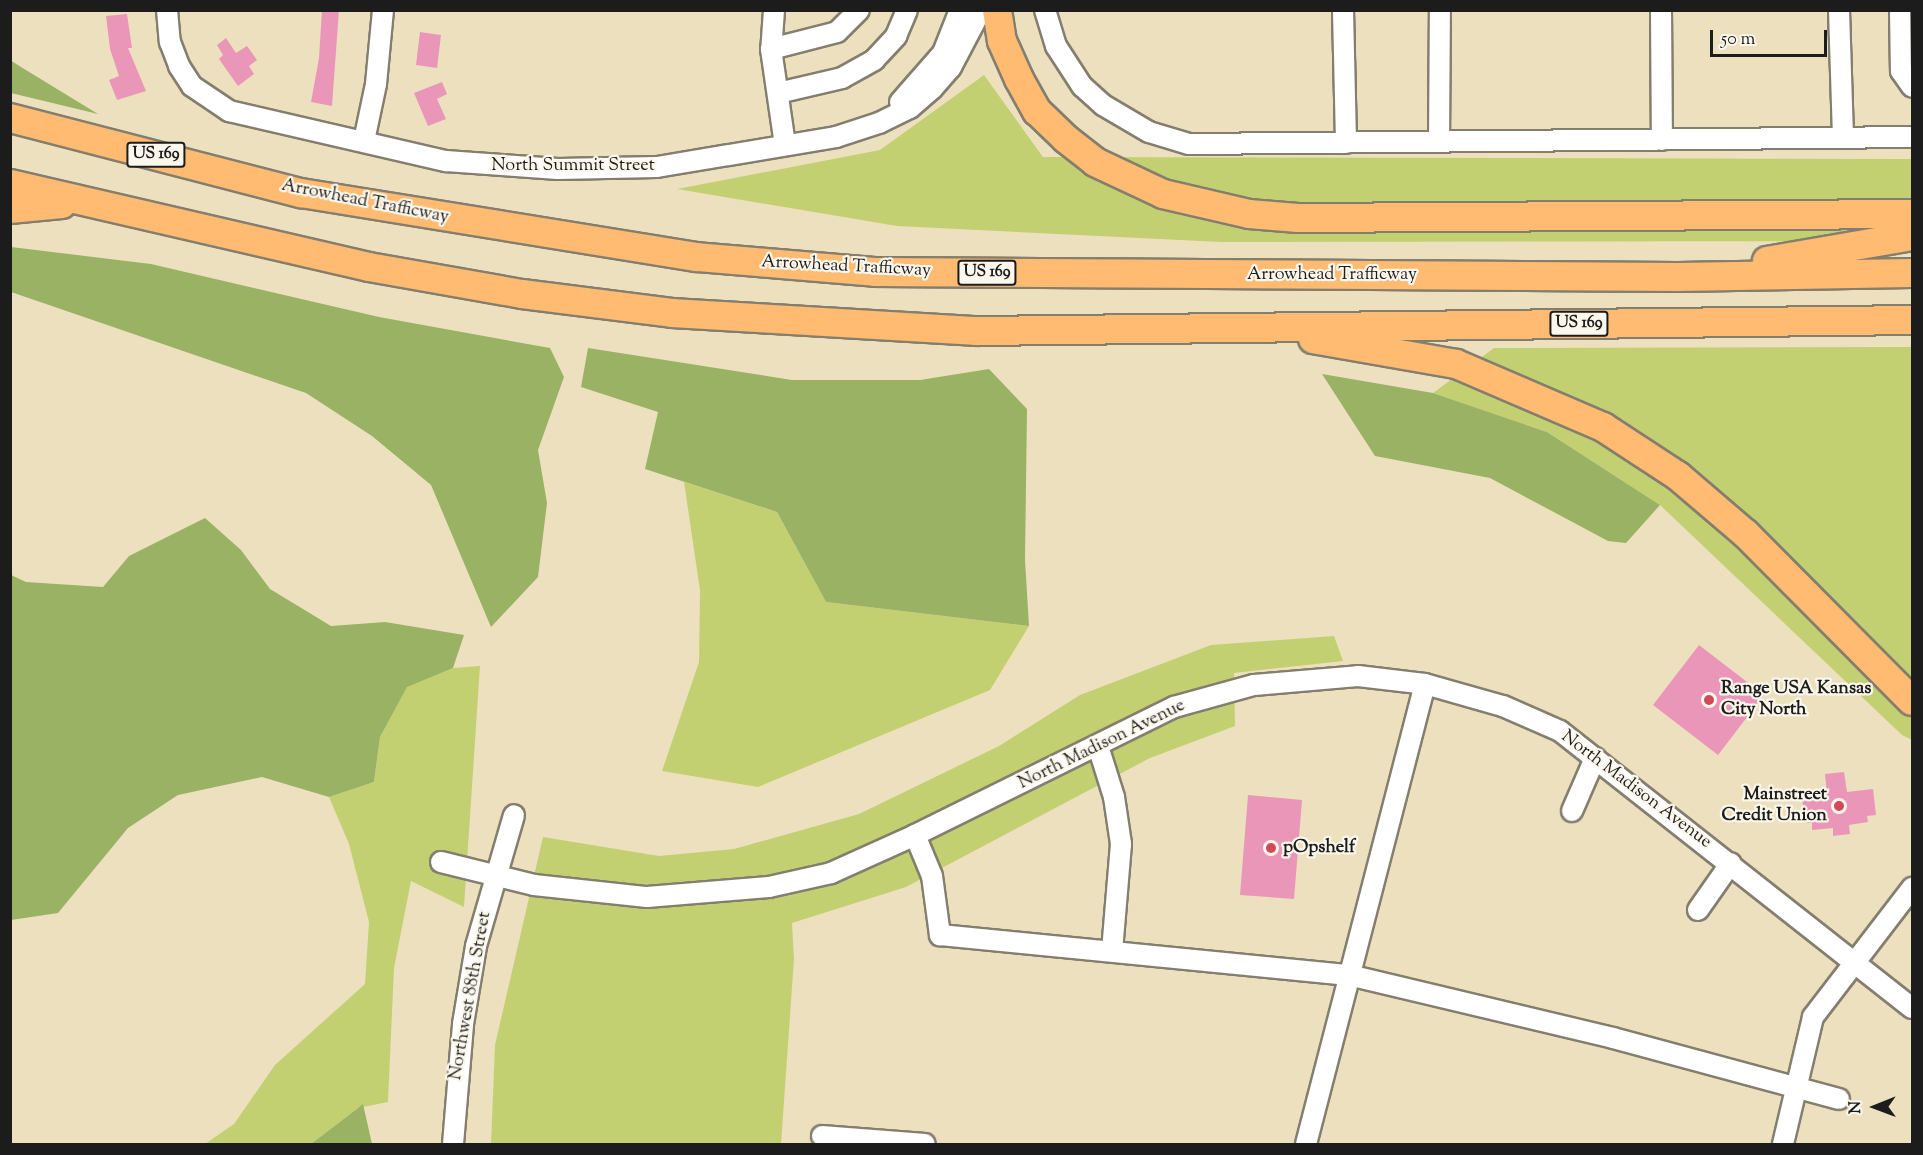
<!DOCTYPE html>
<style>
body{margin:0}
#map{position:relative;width:1923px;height:1155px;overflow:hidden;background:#ede0bf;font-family:"Sorts Mill Goudy",serif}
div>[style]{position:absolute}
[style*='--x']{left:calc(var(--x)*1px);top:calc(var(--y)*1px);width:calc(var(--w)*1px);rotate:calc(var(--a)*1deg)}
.green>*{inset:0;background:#c3d072}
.forest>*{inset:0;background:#9ab264}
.building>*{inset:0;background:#ea96b9}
.roads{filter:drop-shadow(2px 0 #847e6e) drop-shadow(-2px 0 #847e6e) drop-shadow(0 2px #847e6e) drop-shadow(0 -2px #847e6e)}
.minor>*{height:20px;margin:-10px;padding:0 10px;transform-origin:10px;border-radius:10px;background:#fff}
.highway>*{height:28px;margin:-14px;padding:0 14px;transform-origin:14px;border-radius:14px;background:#febb71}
.dots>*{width:16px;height:16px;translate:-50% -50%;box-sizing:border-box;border:3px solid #fbf7ec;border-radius:50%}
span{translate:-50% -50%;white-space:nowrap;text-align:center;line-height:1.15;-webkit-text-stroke:4.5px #fbf7ec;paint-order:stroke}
.shield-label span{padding:2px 4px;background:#fbf7ec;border:2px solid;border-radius:4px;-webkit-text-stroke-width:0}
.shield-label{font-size:16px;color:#1c1c1c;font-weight:700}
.street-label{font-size:18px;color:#1c1c1c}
.poi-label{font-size:18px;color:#1c1c1c;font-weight:700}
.left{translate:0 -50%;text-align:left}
.right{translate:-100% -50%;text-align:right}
.frame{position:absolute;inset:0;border:12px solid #1c1c1c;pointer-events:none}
.north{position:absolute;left:1845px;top:1077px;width:60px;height:60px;-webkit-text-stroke:4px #fbf7ec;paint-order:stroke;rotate:269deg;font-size:16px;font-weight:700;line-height:24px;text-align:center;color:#1c1c1c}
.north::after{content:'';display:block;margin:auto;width:21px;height:27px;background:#1c1c1c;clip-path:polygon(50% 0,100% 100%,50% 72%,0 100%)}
.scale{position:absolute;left:1710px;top:30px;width:117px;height:27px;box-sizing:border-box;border:3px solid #1c1c1c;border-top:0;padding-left:8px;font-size:18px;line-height:21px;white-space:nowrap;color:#1c1c1c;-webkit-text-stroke:4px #fbf7ec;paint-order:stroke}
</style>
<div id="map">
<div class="green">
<i style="clip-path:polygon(984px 75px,1043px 157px,1912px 159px,1912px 241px,1221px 242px,897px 226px,677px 189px,880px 150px)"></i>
<i style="clip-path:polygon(1912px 347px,1912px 740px,1902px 735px,1660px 505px,1547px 432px,1433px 393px,1494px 348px)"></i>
<i style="clip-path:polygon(684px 482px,777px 512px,826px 602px,1029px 626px,990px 690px,758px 787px,662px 771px,699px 662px,700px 590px)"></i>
<i style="clip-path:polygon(1334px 636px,1343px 661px,1234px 673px,1235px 726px,1150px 758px,906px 887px,792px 923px,794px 959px,781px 1144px,491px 1144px,495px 1045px,543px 837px,659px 856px,734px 849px,859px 814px,999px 746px,1080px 695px,1211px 645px)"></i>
<i style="clip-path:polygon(480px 666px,464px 907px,411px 881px,394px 968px,388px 1102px,358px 1108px,311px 1144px,205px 1144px,234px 1124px,275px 1065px,365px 984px,369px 922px,349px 844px,329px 797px,374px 782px,380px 737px,407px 686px,453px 668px)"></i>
</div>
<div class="forest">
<i style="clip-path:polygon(10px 60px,21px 67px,98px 114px,11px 93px)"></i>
<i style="clip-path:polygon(11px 247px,151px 264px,379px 317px,550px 348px,564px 377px,538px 450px,547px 503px,538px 577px,491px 627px,431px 485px,372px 436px,306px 393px,11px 292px)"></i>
<i style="clip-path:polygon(588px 348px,792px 380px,920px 380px,989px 369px,1027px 409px,1025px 560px,1029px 626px,826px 602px,777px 512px,645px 469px,658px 412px,581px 387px)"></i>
<i style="clip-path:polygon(1322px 374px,1433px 393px,1547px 432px,1660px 505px,1626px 543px,1608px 541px,1490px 478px,1375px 456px)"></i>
<i style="clip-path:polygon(205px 518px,241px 550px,270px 589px,331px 626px,385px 622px,464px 635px,453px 668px,407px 687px,380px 737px,374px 782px,329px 797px,262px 777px,178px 795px,128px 828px,58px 913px,11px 920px,11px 575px,26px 582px,103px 587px,129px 556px)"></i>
<i style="clip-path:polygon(363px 1104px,372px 1144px,311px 1144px,358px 1108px)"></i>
</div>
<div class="building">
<i style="clip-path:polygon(322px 10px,339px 10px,332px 106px,311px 102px,319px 58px)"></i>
<i style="clip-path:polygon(127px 14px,132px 48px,128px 48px,146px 91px,117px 100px,109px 80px,119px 76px,110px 49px,106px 16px)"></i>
<i style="clip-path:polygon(420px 32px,441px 35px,437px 68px,416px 65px)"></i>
<i style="clip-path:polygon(226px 38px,236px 53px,247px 46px,257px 60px,249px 66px,254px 74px,238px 86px,219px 59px,223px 55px,217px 45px)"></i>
<i style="clip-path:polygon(442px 82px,447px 94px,437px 99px,446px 119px,428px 126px,414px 93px)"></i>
<i style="clip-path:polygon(1699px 645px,1764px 695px,1718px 755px,1653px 705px)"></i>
<i style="clip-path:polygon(1844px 772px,1847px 792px,1873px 789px,1876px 815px,1867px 816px,1868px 822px,1849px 825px,1850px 834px,1833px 836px,1833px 828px,1812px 830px,1812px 823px,1805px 823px,1802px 797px,1827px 794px,1825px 774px)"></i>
<i style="clip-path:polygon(1248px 795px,1302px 800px,1294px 899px,1240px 895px)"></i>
</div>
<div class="roads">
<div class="minor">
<i style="--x:167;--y:10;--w:32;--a:85"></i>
<i style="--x:170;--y:42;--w:26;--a:69"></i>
<i style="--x:179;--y:66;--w:24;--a:57"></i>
<i style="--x:192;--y:86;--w:45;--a:34"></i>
<i style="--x:229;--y:111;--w:223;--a:13"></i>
<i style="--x:446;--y:161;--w:112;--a:4.1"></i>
<i style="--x:558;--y:169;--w:99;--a:-1.2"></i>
<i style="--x:657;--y:167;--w:181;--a:-9.5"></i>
<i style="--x:836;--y:137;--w:45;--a:-18"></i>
<i style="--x:879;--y:123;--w:34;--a:-26"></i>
<i style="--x:910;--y:108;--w:29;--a:-41"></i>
<i style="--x:932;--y:89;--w:29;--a:-49"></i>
<i style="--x:951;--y:67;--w:64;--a:-62.2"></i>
<i style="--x:774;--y:10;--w:39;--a:94"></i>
<i style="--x:771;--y:49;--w:97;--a:81.7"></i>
<i style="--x:1045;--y:10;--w:38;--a:73"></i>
<i style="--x:1056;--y:46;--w:48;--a:57"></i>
<i style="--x:1082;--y:86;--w:28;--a:42"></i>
<i style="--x:1103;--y:105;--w:53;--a:30.4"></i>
<i style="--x:1149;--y:132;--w:42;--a:16.7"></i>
<i style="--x:1189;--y:144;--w:723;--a:-0.55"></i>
<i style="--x:1343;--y:10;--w:133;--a:88.7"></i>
<i style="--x:1661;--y:10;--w:130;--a:89.6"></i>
<i style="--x:1839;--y:10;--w:128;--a:88.2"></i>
<i style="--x:1900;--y:10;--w:61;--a:89.1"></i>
<i style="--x:1901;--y:71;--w:19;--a:55"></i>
<i style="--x:771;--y:49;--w:68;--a:-14.4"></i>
<i style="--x:837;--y:32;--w:31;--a:-45"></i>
<i style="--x:778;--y:93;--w:66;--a:-13.2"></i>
<i style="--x:842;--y:78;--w:37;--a:-29"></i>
<i style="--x:874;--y:60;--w:33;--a:-47"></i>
<i style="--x:896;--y:36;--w:28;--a:-67"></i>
<i style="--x:900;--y:102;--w:65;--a:-48.7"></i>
<i style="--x:943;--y:53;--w:46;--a:-68.4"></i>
<i style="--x:364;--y:141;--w:58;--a:-78.1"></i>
<i style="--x:376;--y:84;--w:74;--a:-84.6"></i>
<i style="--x:1439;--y:142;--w:132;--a:-89.6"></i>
<i style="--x:1098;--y:746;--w:53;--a:72.6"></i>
<i style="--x:1114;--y:797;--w:48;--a:81.5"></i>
<i style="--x:1121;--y:844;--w:107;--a:94.8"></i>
<i style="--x:1572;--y:811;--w:58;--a:-66.5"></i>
<i style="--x:915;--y:835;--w:44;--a:67.5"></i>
<i style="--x:932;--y:876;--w:60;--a:82.3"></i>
<i style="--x:940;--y:935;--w:411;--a:5.6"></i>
<i style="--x:1349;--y:975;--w:271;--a:13.4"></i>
<i style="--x:1613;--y:1038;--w:234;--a:15.1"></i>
<i style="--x:441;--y:862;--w:96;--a:13.9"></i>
<i style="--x:534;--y:885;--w:114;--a:6.1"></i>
<i style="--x:647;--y:897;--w:122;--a:-4.7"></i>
<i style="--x:769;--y:887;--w:64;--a:-12.7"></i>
<i style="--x:831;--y:873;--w:92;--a:-24.3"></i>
<i style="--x:915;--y:835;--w:289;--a:-26.3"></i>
<i style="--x:1174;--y:707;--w:83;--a:-15.4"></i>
<i style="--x:1254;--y:685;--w:104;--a:-4.9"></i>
<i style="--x:1358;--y:676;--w:67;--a:6.8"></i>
<i style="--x:1425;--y:684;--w:81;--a:15.8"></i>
<i style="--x:1503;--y:706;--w:62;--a:23.7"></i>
<i style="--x:1560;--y:731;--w:448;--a:38.2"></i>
<i style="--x:1698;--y:910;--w:57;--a:-54.9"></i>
<i style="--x:822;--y:1136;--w:103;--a:4.4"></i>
<i style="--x:453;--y:1144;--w:120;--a:-85.2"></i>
<i style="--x:463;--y:1024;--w:79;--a:-80.5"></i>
<i style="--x:476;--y:946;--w:136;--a:-73.8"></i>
<i style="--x:1306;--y:1144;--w:475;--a:-75.5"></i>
<i style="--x:1783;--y:1144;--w:130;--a:-76.7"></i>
<i style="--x:1813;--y:1017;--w:163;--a:-52.5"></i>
</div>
<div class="highway">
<i style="--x:997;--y:10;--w:31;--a:81"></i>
<i style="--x:1002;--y:41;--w:42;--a:65.9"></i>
<i style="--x:1019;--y:79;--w:37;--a:61"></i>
<i style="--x:1037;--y:111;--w:40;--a:44"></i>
<i style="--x:1066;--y:139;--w:37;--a:38"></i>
<i style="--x:1095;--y:162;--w:75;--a:25.2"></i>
<i style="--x:1163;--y:194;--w:88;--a:13.1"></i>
<i style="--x:1249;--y:214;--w:49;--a:4.7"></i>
<i style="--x:1298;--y:218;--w:614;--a:-0.37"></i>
<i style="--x:10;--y:118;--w:301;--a:14.5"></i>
<i style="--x:301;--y:193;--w:401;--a:9.2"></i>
<i style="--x:697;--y:257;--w:179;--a:4.8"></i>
<i style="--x:875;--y:272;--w:803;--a:0.36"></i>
<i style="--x:1678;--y:277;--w:234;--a:-1"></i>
<i style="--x:10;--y:184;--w:368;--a:13"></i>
<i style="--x:369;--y:267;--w:155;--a:10"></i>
<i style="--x:522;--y:294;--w:151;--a:7.2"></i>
<i style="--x:672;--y:313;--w:306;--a:3.4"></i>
<i style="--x:977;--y:331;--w:935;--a:-0.67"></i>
<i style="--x:10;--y:209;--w:52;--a:-5.5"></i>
<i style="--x:1767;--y:261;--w:147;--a:-9.8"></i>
<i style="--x:1313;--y:339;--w:145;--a:9.9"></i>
<i style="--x:1456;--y:364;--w:160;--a:23.2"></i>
<i style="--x:1603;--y:427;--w:90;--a:33.2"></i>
<i style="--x:1678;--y:476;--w:89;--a:40.5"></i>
<i style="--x:1746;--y:534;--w:235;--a:45.2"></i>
</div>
</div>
<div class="dots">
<i style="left:1709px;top:700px;background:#d1495b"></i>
<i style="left:1839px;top:806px;background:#d1495b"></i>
<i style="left:1271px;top:848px;background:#d1495b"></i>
</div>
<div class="shield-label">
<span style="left:156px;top:155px">US 169</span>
<span style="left:987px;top:273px">US 169</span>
<span style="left:1579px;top:324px">US 169</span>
</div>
<div class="street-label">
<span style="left:573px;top:166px">North Summit Street</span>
<span style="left:365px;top:202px;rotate:11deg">Arrowhead Trafficway</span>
<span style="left:846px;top:267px;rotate:3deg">Arrowhead Trafficway</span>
<span style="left:1332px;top:275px">Arrowhead Trafficway</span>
<span style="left:1102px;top:745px;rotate:-26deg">North Madison Avenue</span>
<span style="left:1636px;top:790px;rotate:37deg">North Madison Avenue</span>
<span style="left:471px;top:996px;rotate:-80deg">Northwest 88th Street</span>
</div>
<div class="poi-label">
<span class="left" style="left:1721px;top:700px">Range USA Kansas<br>City North</span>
<span class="right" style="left:1827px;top:806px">Mainstreet<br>Credit Union</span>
<span class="left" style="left:1283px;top:848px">pOpshelf</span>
</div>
<div class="frame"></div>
<div class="north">N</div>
<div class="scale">50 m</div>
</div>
